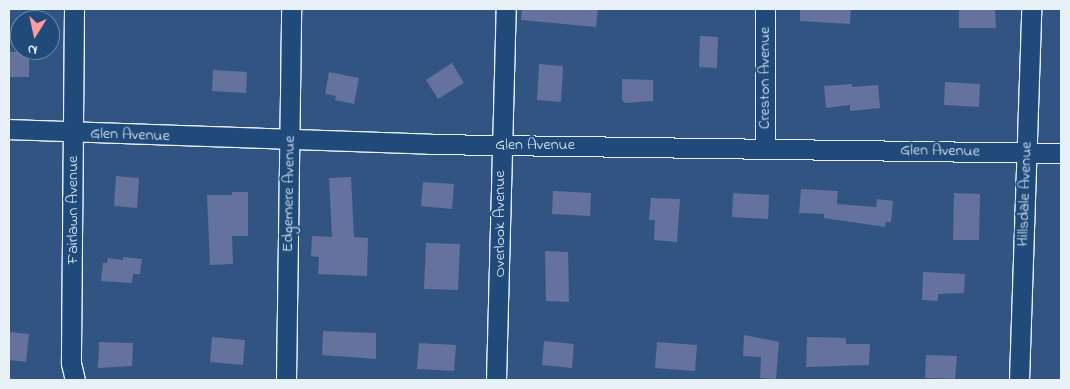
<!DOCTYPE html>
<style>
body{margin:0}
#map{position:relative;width:1070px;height:389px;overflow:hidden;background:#325483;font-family:"Indie Flower",sans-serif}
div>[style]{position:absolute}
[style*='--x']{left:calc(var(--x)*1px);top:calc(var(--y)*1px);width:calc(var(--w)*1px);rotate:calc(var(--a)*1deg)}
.building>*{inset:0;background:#65729d}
.roads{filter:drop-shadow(1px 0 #e8f1f8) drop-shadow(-1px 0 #e8f1f8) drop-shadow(0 1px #e8f1f8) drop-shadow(0 -1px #e8f1f8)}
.minor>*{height:19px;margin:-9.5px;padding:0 9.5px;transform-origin:9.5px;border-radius:9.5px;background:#1f4a7a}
span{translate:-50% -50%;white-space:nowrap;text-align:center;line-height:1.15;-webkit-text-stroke:4.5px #1f4a7a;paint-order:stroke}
.street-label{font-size:16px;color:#e8f1f8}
.frame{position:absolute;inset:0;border:10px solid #e8f1f8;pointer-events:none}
.north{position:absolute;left:10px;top:10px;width:50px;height:50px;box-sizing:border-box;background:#1f4a7a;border:1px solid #6f8dac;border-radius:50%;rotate:190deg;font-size:14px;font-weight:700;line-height:20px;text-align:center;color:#e8f1f8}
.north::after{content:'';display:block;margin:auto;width:18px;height:22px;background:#ff9aa2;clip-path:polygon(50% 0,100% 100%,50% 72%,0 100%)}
</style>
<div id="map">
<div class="building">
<i style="clip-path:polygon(522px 9px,598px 9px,596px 27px,521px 20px)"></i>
<i style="clip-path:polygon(800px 9px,851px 9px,850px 24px,800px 21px)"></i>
<i style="clip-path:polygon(959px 9px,995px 9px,996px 28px,959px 28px)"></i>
<i style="clip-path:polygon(700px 36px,718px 37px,717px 68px,699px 67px)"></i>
<i style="clip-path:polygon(9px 52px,29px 52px,29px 77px,9px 77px)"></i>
<i style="clip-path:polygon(452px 63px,464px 83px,438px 99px,426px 80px)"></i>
<i style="clip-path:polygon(539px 64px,563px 66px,561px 102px,537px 100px)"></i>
<i style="clip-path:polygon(213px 70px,247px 72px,246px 93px,212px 91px)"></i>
<i style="clip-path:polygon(329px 72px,359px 78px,354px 104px,335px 100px,336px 96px,325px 94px)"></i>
<i style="clip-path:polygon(622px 79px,653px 80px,653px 101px,625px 103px,622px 100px)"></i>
<i style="clip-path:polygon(945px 82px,980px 84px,979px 107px,944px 105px)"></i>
<i style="clip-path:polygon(852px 84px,852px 87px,878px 85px,880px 108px,850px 111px,850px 105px,826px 108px,824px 86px)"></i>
<i style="clip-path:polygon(116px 176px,139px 178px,137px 208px,114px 206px)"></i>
<i style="clip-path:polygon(351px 177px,354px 237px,368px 238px,367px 276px,318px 274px,319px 257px,311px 256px,312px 236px,332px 237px,329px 178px)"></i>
<i style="clip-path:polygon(423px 182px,454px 184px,452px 209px,421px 206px)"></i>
<i style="clip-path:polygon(801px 189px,838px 191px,837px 204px,876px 207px,877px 199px,893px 201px,891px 222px,886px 222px,885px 227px,824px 218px,824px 214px,799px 213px)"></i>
<i style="clip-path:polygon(553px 191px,591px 193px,590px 216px,552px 214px)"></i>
<i style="clip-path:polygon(232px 192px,248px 192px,248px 236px,232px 236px,233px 264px,210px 265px,207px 195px,232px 195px)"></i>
<i style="clip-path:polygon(733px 193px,769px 195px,768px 219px,732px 217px)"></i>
<i style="clip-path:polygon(954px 193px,980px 194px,979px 240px,953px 240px)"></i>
<i style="clip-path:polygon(651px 198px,680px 199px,677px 242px,654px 240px,655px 220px,649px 220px)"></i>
<i style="clip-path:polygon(426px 243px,460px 244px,458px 290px,424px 289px)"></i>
<i style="clip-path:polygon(545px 251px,568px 252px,569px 302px,546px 301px)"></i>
<i style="clip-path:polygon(123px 257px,142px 259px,140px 274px,133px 274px,132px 283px,101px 281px,103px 263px,107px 263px,108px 258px,123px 260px)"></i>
<i style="clip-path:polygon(923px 272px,965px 274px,964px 293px,938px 294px,938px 301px,922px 300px)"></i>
<i style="clip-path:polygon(323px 331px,376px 333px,376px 359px,322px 355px)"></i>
<i style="clip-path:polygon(9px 332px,29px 334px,26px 362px,9px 360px)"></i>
<i style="clip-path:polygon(744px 335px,779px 342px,776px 379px,760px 378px,761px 357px,743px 356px)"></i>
<i style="clip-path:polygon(212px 337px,245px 340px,243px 365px,210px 362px)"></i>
<i style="clip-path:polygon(807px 337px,846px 338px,846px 344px,870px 344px,869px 365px,806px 367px)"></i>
<i style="clip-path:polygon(544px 341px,574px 344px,572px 368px,542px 365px)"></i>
<i style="clip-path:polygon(99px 342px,133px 343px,132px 366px,98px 368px)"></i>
<i style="clip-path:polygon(657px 342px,697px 345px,695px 371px,655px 368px)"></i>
<i style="clip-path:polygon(419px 343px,456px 345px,454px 371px,417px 369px)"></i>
<i style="clip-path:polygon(926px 355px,957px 356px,955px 379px,925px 378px)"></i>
</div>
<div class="roads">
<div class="minor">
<i style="--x:74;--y:9;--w:354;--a:90.5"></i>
<i style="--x:71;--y:363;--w:17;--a:77"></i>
<i style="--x:9;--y:129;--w:420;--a:2"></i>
<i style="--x:429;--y:144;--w:632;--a:0.82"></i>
<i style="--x:765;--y:148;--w:139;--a:-90"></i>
<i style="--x:286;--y:380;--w:371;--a:-89.2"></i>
<i style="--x:496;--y:380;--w:371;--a:-88.5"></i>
<i style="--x:1019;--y:380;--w:371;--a:-88.1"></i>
</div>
</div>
<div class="street-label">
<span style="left:765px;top:78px;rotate:-90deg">Creston Avenue</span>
<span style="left:130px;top:135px;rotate:2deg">Glen Avenue</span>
<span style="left:535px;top:145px">Glen Avenue</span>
<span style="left:940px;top:151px;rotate:1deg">Glen Avenue</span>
<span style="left:289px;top:194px;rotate:-89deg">Edgemere Avenue</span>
<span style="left:1025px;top:194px;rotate:-88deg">Hillsdale Avenue</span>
<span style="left:73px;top:210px;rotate:-90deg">Fairlawn Avenue</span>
<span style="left:500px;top:224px;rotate:-90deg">Overlook Avenue</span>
</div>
<div class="frame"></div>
<div class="north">N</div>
</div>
